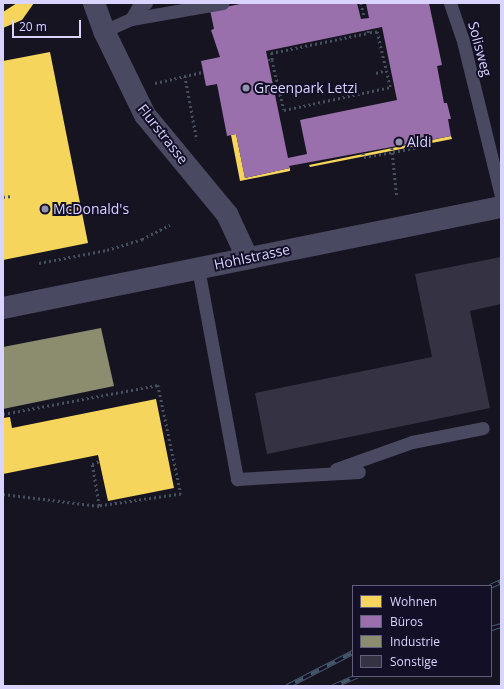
<!DOCTYPE html>
<meta charset="utf-8">
<style>
body{margin:0}
#map{position:relative;width:504px;height:689px;overflow:hidden;background:#161421;font-family:"Open Sans",sans-serif}
div>[style]{position:absolute}
[style*='--x']{left:calc(var(--x)*1px);top:calc(var(--y)*1px);width:calc(var(--w)*1px);rotate:calc(var(--a)*1deg)}
.homes>*{inset:0;background:#f6d55c}
.offices>*{inset:0;background:#9970ab}
.industry>*{inset:0;background:#8c8c6e}
.building>*{inset:0;background:#343243}
.path>*{height:2.5px;margin-top:-1.25px;transform-origin:0;background:repeating-linear-gradient(90deg,#44505f 0 2px,transparent 0 5px)}
.service>*{height:13px;margin:-6.5px;padding:0 6.5px;transform-origin:6.5px;border-radius:6.5px;background:#4a4962}
.minor>*{height:22px;margin:-11px;padding:0 11px;transform-origin:11px;border-radius:11px;background:#4a4962}
.tertiary>*{height:22px;margin:-11px;padding:0 11px;transform-origin:11px;border-radius:11px;background:#4a4962}
.rail>*{height:4.5px;margin-top:-2.25px;transform-origin:0;background:repeating-linear-gradient(90deg,#130f26 0 9px,#43596b 0 18px);box-sizing:border-box;border-block:1px solid #43596b}
.dots>*{width:11px;height:11px;translate:-50% -50%;box-sizing:border-box;border:2px solid #130f26;border-radius:50%}
span{translate:-50% -50%;white-space:nowrap;text-align:center;line-height:1.15;-webkit-text-stroke:4px #130f26;paint-order:stroke}
.street-label{font-size:14px;color:#d9d4ff}
.poi-label{font-size:14px;color:#d9d4ff}
.left{translate:0 -50%;text-align:left}
.frame{position:absolute;inset:0;border:4px solid #d9d4ff;pointer-events:none}
.legend{position:absolute;left:352px;top:585px;width:140px;height:92px;box-sizing:border-box;background:#130f26;border:1px solid #625e7d;margin:0;padding:5px 7px;list-style:none;font-size:12px;color:#d9d4ff}
.legend li{display:flex;align-items:center;gap:8px;height:20px}
.legend b{width:20px;border:1px solid #625e7d}
.scale{position:absolute;left:12px;top:20px;width:69px;height:18px;box-sizing:border-box;border:2px solid #d9d4ff;border-top:0;padding-left:5px;font-size:12px;line-height:14px;white-space:nowrap;color:#d9d4ff;-webkit-text-stroke:3px #130f26;paint-order:stroke}
</style>
<div id="map">
<div class="homes">
<i style="clip-path:polygon(17px 3px,34px 3px,22px 20px,3px 28px,3px 12px)"></i>
<i style="clip-path:polygon(50px 52px,88px 243px,3px 260px,3px 61px)"></i>
<i style="clip-path:polygon(236px 134px,245px 178px,290px 168px,290px 171px,240px 181px,231px 135px)"></i>
<i style="clip-path:polygon(451px 136px,452px 139px,310px 167px,309px 165px)"></i>
<i style="clip-path:polygon(156px 399px,174px 488px,108px 501px,98px 455px,3px 474px,3px 418px,10px 417px,12px 428px)"></i>
</div>
<div class="offices">
<i style="clip-path:polygon(evenodd,245px 3px,357px 3px,361px 19px,369px 18px,366px 3px,429px 3px,442px 65px,437px 66px,444px 103px,447px 103px,451px 119px,448px 119px,451px 136px,289px 166px,290px 168px,245px 178px,236px 134px,227px 136px,217px 84px,206px 86px,201px 61px,220px 57px,211px 30px,214px 29px,210px 10px,245px 3px,382px 27px,397px 100px,300px 120px,307px 154px,288px 158px,266px 51px,382px 27px)"></i>
</div>
<div class="industry">
<i style="clip-path:polygon(101px 328px,114px 386px,3px 409px,3px 347px)"></i>
</div>
<div class="building">
<i style="clip-path:polygon(501px 257px,501px 304px,470px 311px,490px 408px,267px 454px,255px 393px,432px 357px,415px 274px)"></i>
</div>
<div class="path">
<i style="--x:361;--y:3;--w:16;--a:76"></i>
<i style="--x:268;--y:60;--w:4;--a:0"></i>
<i style="--x:272;--y:60;--w:7;--a:-98"></i>
<i style="--x:271;--y:53;--w:99;--a:-11.7"></i>
<i style="--x:368;--y:33;--w:3;--a:-90"></i>
<i style="--x:272;--y:60;--w:51;--a:76.5"></i>
<i style="--x:284;--y:110;--w:108;--a:-12.2"></i>
<i style="--x:390;--y:87;--w:57;--a:-103.3"></i>
<i style="--x:377;--y:32;--w:9;--a:174"></i>
<i style="--x:376;--y:73;--w:10;--a:-17"></i>
<i style="--x:185;--y:76;--w:65;--a:79.4"></i>
<i style="--x:155;--y:83;--w:49;--a:-12.9"></i>
<i style="--x:392;--y:148;--w:49;--a:84.2"></i>
<i style="--x:363;--y:153;--w:4;--a:76"></i>
<i style="--x:364;--y:157;--w:29;--a:-10"></i>
<i style="--x:393;--y:152;--w:25;--a:-11"></i>
<i style="--x:418;--y:147;--w:4;--a:-104"></i>
<i style="--x:3;--y:197;--w:9;--a:-6"></i>
<i style="--x:39;--y:263;--w:69;--a:-10.8"></i>
<i style="--x:107;--y:250;--w:37;--a:-17"></i>
<i style="--x:142;--y:239;--w:31;--a:-27"></i>
<i style="--x:3;--y:414;--w:158;--a:-10.6"></i>
<i style="--x:158;--y:385;--w:111;--a:78.1"></i>
<i style="--x:181;--y:494;--w:83;--a:171.7"></i>
<i style="--x:3;--y:494;--w:97;--a:7.1"></i>
<i style="--x:99;--y:506;--w:43;--a:-99.5"></i>
<i style="--x:92;--y:464;--w:9;--a:-21"></i>
</div>
<div class="service">
<i style="--x:450;--y:3;--w:36;--a:71"></i>
<i style="--x:462;--y:37;--w:164;--a:76.2"></i>
<i style="--x:131;--y:19;--w:14;--a:-60"></i>
<i style="--x:138;--y:7;--w:9;--a:-27"></i>
<i style="--x:104;--y:31;--w:30;--a:-24"></i>
<i style="--x:131;--y:19;--w:93;--a:-9.9"></i>
<i style="--x:198;--y:268;--w:215;--a:79.5"></i>
<i style="--x:237;--y:479;--w:122;--a:-3.3"></i>
<i style="--x:336;--y:469;--w:81;--a:-19.6"></i>
<i style="--x:412;--y:442;--w:72;--a:-11.2"></i>
</div>
<div class="minor">
<i style="--x:94;--y:3;--w:30;--a:70"></i>
<i style="--x:104;--y:31;--w:93;--a:64"></i>
<i style="--x:145;--y:115;--w:129;--a:50.4"></i>
<i style="--x:227;--y:214;--w:47;--a:65.1"></i>
</div>
<div class="tertiary">
<i style="--x:3;--y:308;--w:508;--a:-11.46"></i>
</div>
<div class="rail">
<i style="--x:490;--y:586;--w:12;--a:-24"></i>
<i style="--x:491;--y:628;--w:10;--a:-17"></i>
<i style="--x:287;--y:686;--w:74;--a:-27.3"></i>
<i style="--x:333;--y:686;--w:26;--a:-23"></i>
</div>
<div class="dots">
<i style="left:246px;top:88px;background:#9591b1"></i>
<i style="left:399px;top:142px;background:#9591b1"></i>
<i style="left:45px;top:209px;background:#9591b1"></i>
</div>
<div class="street-label">
<span style="left:480px;top:49px;rotate:75deg">Solisweg</span>
<span style="left:163px;top:134px;rotate:52deg">Flurstrasse</span>
<span style="left:252px;top:257px;rotate:-12deg">Hohlstrasse</span>
</div>
<div class="poi-label">
<span class="left" style="left:254px;top:88px">Greenpark Letzi</span>
<span class="left" style="left:407px;top:142px">Aldi</span>
<span class="left" style="left:53px;top:209px">McDonald's</span>
</div>
<div class="frame"></div>
<ul class="legend">
<li><b style="height:11px;background:#f6d55c"></b>Wohnen</li>
<li><b style="height:11px;background:#9970ab"></b>Büros</li>
<li><b style="height:11px;background:#8c8c6e"></b>Industrie</li>
<li><b style="height:11px;background:#343243"></b>Sonstige</li>
</ul>
<div class="scale">20 m</div>
</div>
